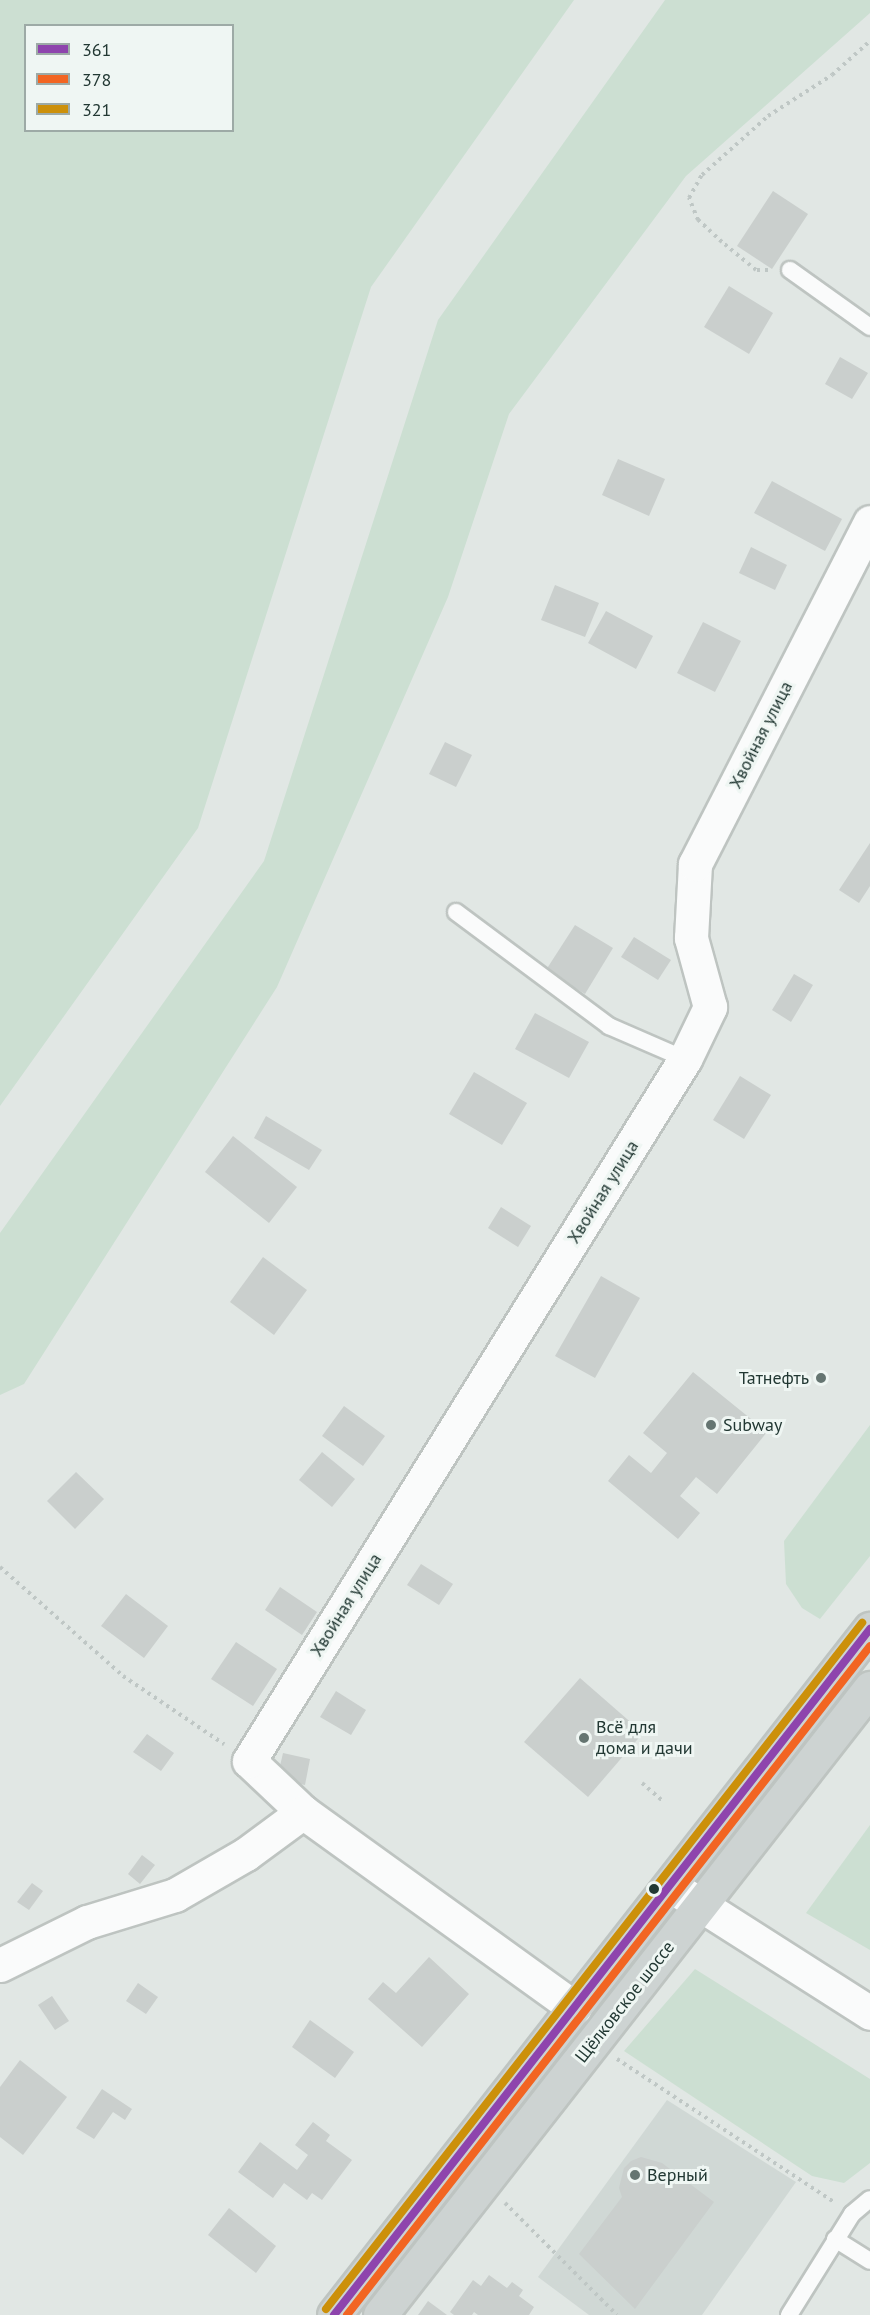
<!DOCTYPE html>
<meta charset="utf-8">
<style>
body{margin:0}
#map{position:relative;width:870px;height:2315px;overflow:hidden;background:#e1e7e4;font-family:"PT Sans",sans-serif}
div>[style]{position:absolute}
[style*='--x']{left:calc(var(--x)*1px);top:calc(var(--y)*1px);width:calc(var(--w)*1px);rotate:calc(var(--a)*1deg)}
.built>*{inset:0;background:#d0d8d5}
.green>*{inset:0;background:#ccdfd2}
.building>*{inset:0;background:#cacfcd}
.path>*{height:4px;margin-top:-2px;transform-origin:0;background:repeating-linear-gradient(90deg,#bfc7c5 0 3px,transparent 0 7.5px)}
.roads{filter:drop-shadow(2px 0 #bec4c1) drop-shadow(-2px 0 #bec4c1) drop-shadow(0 2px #bec4c1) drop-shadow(0 -2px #bec4c1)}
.lane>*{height:16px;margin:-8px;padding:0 8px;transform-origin:8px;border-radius:8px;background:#fafbfb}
.street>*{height:33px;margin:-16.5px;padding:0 16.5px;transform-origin:16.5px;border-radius:16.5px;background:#fafbfb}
.secondary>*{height:33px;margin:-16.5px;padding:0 16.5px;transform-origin:16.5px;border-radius:16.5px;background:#fafbfb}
.primary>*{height:33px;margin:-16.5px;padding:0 16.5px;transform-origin:16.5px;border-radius:16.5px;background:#cdd3d2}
.bus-1>*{height:8px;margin:-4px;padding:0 4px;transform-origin:4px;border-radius:4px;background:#8e44ad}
.bus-2>*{height:8px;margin:-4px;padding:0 4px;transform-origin:4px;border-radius:4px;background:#f26522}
.bus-3>*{height:8px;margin:-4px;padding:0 4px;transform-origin:4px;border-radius:4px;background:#cc900a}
.dots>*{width:16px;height:16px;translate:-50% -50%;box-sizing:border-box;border:3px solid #eff6f3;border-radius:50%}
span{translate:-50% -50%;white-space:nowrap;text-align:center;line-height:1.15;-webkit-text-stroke:6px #eff6f3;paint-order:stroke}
.street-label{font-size:18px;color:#223833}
.poi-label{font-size:18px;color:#223833}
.right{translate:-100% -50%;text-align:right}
.left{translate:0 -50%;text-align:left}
.legend{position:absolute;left:24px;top:24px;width:210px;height:108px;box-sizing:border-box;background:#eff6f3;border:2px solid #9daaa6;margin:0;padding:8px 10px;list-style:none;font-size:18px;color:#223833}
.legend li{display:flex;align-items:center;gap:12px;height:30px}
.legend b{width:30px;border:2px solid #9daaa6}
</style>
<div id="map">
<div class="built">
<i style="clip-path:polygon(667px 2100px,796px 2182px,702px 2315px,589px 2315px,538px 2277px)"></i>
</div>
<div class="green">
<i style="clip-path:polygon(evenodd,0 0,574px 0,371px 287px,198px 828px,0 1106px,0 0,26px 26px,232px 26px,232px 130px,26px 130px,26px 26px)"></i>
<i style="clip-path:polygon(665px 0,870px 0,870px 13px,686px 176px,509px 414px,448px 597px,277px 987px,24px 1384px,0 1395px,0 1233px,264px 861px,438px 320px)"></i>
<i style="clip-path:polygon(870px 1425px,870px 1556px,820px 1619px,802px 1608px,786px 1584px,784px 1541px)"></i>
<i style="clip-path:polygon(870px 1825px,870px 1950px,806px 1913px)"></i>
<i style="clip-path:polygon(695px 1969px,870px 2079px,870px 2163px,844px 2183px,812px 2176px,624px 2051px)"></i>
</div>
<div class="building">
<i style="clip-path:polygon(773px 191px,808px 214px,772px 269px,737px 246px)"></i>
<i style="clip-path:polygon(729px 286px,773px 313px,749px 354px,704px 327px)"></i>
<i style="clip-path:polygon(840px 357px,868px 373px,852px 399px,825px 384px)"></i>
<i style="clip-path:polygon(618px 459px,665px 479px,649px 516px,602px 495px)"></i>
<i style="clip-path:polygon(772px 481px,842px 519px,825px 551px,754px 513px)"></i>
<i style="clip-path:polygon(751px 547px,787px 565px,775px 590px,739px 573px)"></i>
<i style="clip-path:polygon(555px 585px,599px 603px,585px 637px,541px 620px)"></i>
<i style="clip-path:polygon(606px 611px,653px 636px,636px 669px,588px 643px)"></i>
<i style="clip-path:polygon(703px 622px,741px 641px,715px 692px,677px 673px)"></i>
<i style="clip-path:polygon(445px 742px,472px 755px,456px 787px,429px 774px)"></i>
<i style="clip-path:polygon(870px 843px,870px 886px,859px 903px,839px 890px)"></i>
<i style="clip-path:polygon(575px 925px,613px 948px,585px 994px,546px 970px)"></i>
<i style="clip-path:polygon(634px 937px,671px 960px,658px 980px,621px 957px)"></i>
<i style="clip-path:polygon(794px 974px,813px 985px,791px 1022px,772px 1010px)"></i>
<i style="clip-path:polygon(535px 1013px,589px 1042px,569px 1078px,515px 1049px)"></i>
<i style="clip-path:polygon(474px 1072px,527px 1103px,502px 1145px,449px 1114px)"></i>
<i style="clip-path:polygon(740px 1076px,771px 1095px,744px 1139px,713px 1120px)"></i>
<i style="clip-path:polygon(266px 1116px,322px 1150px,309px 1170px,254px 1138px)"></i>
<i style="clip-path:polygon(233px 1136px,297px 1187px,269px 1223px,205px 1172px)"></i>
<i style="clip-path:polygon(501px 1207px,531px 1226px,518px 1247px,488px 1228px)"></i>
<i style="clip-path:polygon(263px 1257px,307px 1290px,274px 1335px,230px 1302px)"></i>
<i style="clip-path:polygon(601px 1276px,640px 1298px,595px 1378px,555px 1356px)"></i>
<i style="clip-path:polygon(693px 1372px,767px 1432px,717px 1494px,696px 1477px,680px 1496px,700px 1513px,678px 1539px,608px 1481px,629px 1455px,651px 1473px,667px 1453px,643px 1433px)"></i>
<i style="clip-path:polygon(344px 1406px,385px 1436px,363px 1466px,322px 1436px)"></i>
<i style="clip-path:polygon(322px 1452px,355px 1479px,332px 1507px,299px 1480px)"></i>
<i style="clip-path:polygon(76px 1472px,104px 1499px,75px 1529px,47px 1501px)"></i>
<i style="clip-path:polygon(421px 1564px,453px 1584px,439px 1605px,407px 1585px)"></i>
<i style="clip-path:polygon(280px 1587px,317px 1612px,302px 1635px,265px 1610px)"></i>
<i style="clip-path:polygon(126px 1594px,168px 1626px,144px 1658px,101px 1626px)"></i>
<i style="clip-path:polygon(236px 1642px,277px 1669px,253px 1706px,211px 1679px)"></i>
<i style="clip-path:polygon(580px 1678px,643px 1733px,588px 1797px,524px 1742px)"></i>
<i style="clip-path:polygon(336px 1691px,366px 1710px,351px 1735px,320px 1717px)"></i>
<i style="clip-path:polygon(147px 1734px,174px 1753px,161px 1771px,133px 1752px)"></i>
<i style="clip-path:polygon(283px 1753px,310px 1759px,305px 1785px,277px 1779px)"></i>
<i style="clip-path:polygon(142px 1855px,155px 1865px,140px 1884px,128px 1874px)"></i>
<i style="clip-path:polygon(32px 1883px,43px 1891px,29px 1910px,17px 1902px)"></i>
<i style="clip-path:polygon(429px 1957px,469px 1994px,422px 2047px,368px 1999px,383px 1982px,396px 1993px)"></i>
<i style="clip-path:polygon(138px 1983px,158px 1997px,146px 2014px,126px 2001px)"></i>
<i style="clip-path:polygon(52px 1996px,69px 2021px,55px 2030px,38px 2005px)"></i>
<i style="clip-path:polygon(310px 2020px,354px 2052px,335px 2078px,292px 2047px)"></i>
<i style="clip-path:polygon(20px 2060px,67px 2097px,23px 2155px,0 2137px,0 2087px)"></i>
<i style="clip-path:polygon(102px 2089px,132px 2109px,125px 2120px,113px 2112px,94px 2139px,76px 2128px)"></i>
<i style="clip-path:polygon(313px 2122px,330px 2135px,326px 2141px,352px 2160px,322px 2200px,312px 2193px,307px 2200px,284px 2183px,273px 2198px,238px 2172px,260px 2142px,297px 2170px,308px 2155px,295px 2145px)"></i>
<i style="clip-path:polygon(641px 2157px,662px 2163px,714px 2202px,635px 2309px,579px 2254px,622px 2197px,619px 2188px,624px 2168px,631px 2161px)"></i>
<i style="clip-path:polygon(229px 2208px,276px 2246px,256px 2273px,208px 2235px)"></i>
<i style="clip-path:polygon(489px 2275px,507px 2288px,512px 2282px,523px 2290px,519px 2296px,534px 2307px,529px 2315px,478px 2315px,474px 2312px,472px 2315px,454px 2315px,450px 2312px,473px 2280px,481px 2286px)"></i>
<i style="clip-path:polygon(428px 2301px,447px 2315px,418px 2315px)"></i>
</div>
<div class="path">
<i style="--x:768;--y:270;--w:12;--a:180"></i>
<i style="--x:756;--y:270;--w:44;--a:-140.5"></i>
<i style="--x:722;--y:242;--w:33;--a:-137"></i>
<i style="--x:698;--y:220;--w:24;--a:-112"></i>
<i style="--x:689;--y:198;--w:26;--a:-61"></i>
<i style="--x:702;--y:175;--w:89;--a:-41.8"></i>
<i style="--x:768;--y:116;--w:76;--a:-32.6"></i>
<i style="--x:832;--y:75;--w:51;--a:-41.8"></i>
<i style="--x:0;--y:1567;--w:164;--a:41.5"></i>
<i style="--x:123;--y:1676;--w:122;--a:34"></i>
<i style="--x:642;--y:1783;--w:29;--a:41"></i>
<i style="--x:617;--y:2059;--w:260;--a:33.4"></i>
<i style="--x:505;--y:2203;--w:158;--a:45"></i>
</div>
<div class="roads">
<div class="lane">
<i style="--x:790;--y:270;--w:98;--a:35.5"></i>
<i style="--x:456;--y:912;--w:191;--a:36.7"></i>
<i style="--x:609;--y:1026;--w:83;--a:23.5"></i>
<i style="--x:835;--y:2239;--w:41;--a:32.2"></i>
<i style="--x:789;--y:2315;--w:119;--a:-58"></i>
<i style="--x:852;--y:2214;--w:23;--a:-40"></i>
</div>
<div class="street">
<i style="--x:303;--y:1812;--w:74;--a:-136.6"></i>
<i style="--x:249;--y:1761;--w:826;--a:-58.16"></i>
<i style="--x:685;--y:1059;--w:58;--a:-64.3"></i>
<i style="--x:710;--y:1007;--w:72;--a:-105.4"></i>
<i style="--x:691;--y:938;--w:74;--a:-86.9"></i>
<i style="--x:695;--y:864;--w:384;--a:-62.9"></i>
<i style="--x:0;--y:1965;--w:97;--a:-26.3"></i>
<i style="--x:87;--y:1922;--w:92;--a:-17.1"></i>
<i style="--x:175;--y:1895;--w:82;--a:-30"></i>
<i style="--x:246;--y:1854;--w:71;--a:-36.4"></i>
<i style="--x:303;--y:1812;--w:335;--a:35.8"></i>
</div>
<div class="secondary">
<i style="--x:671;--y:1886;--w:236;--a:32.5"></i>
</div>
<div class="primary">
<i style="--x:334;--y:2315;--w:871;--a:-52"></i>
<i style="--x:380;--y:2315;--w:796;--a:-51.99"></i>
</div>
</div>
<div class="bus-1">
<i style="--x:334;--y:2315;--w:871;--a:-52"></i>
</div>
<div class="bus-2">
<i style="--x:347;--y:2315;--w:849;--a:-51.98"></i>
</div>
<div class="bus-3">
<i style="--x:326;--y:2309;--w:871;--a:-52"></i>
</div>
<div class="dots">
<i style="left:821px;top:1378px;background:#657571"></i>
<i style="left:711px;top:1425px;background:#657571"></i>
<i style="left:584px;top:1738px;background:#657571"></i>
<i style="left:654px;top:1889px;background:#223833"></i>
<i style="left:635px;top:2175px;background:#657571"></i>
</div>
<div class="street-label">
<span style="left:761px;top:735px;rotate:-63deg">Хвойная улица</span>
<span style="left:603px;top:1192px;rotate:-58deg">Хвойная улица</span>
<span style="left:346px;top:1605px;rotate:-58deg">Хвойная улица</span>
<span style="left:625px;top:2002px;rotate:-52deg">Щёлковское шоссе</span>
</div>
<div class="poi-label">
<span class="right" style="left:809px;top:1378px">Татнефть</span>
<span class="left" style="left:723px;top:1425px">Subway</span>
<span class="left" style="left:596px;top:1738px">Всё для<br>дома и дачи</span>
<span class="left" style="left:647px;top:2175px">Верный</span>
</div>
<ul class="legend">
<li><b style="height:8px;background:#8e44ad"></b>361</li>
<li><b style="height:8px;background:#f26522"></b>378</li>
<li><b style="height:8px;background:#cc900a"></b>321</li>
</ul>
</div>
